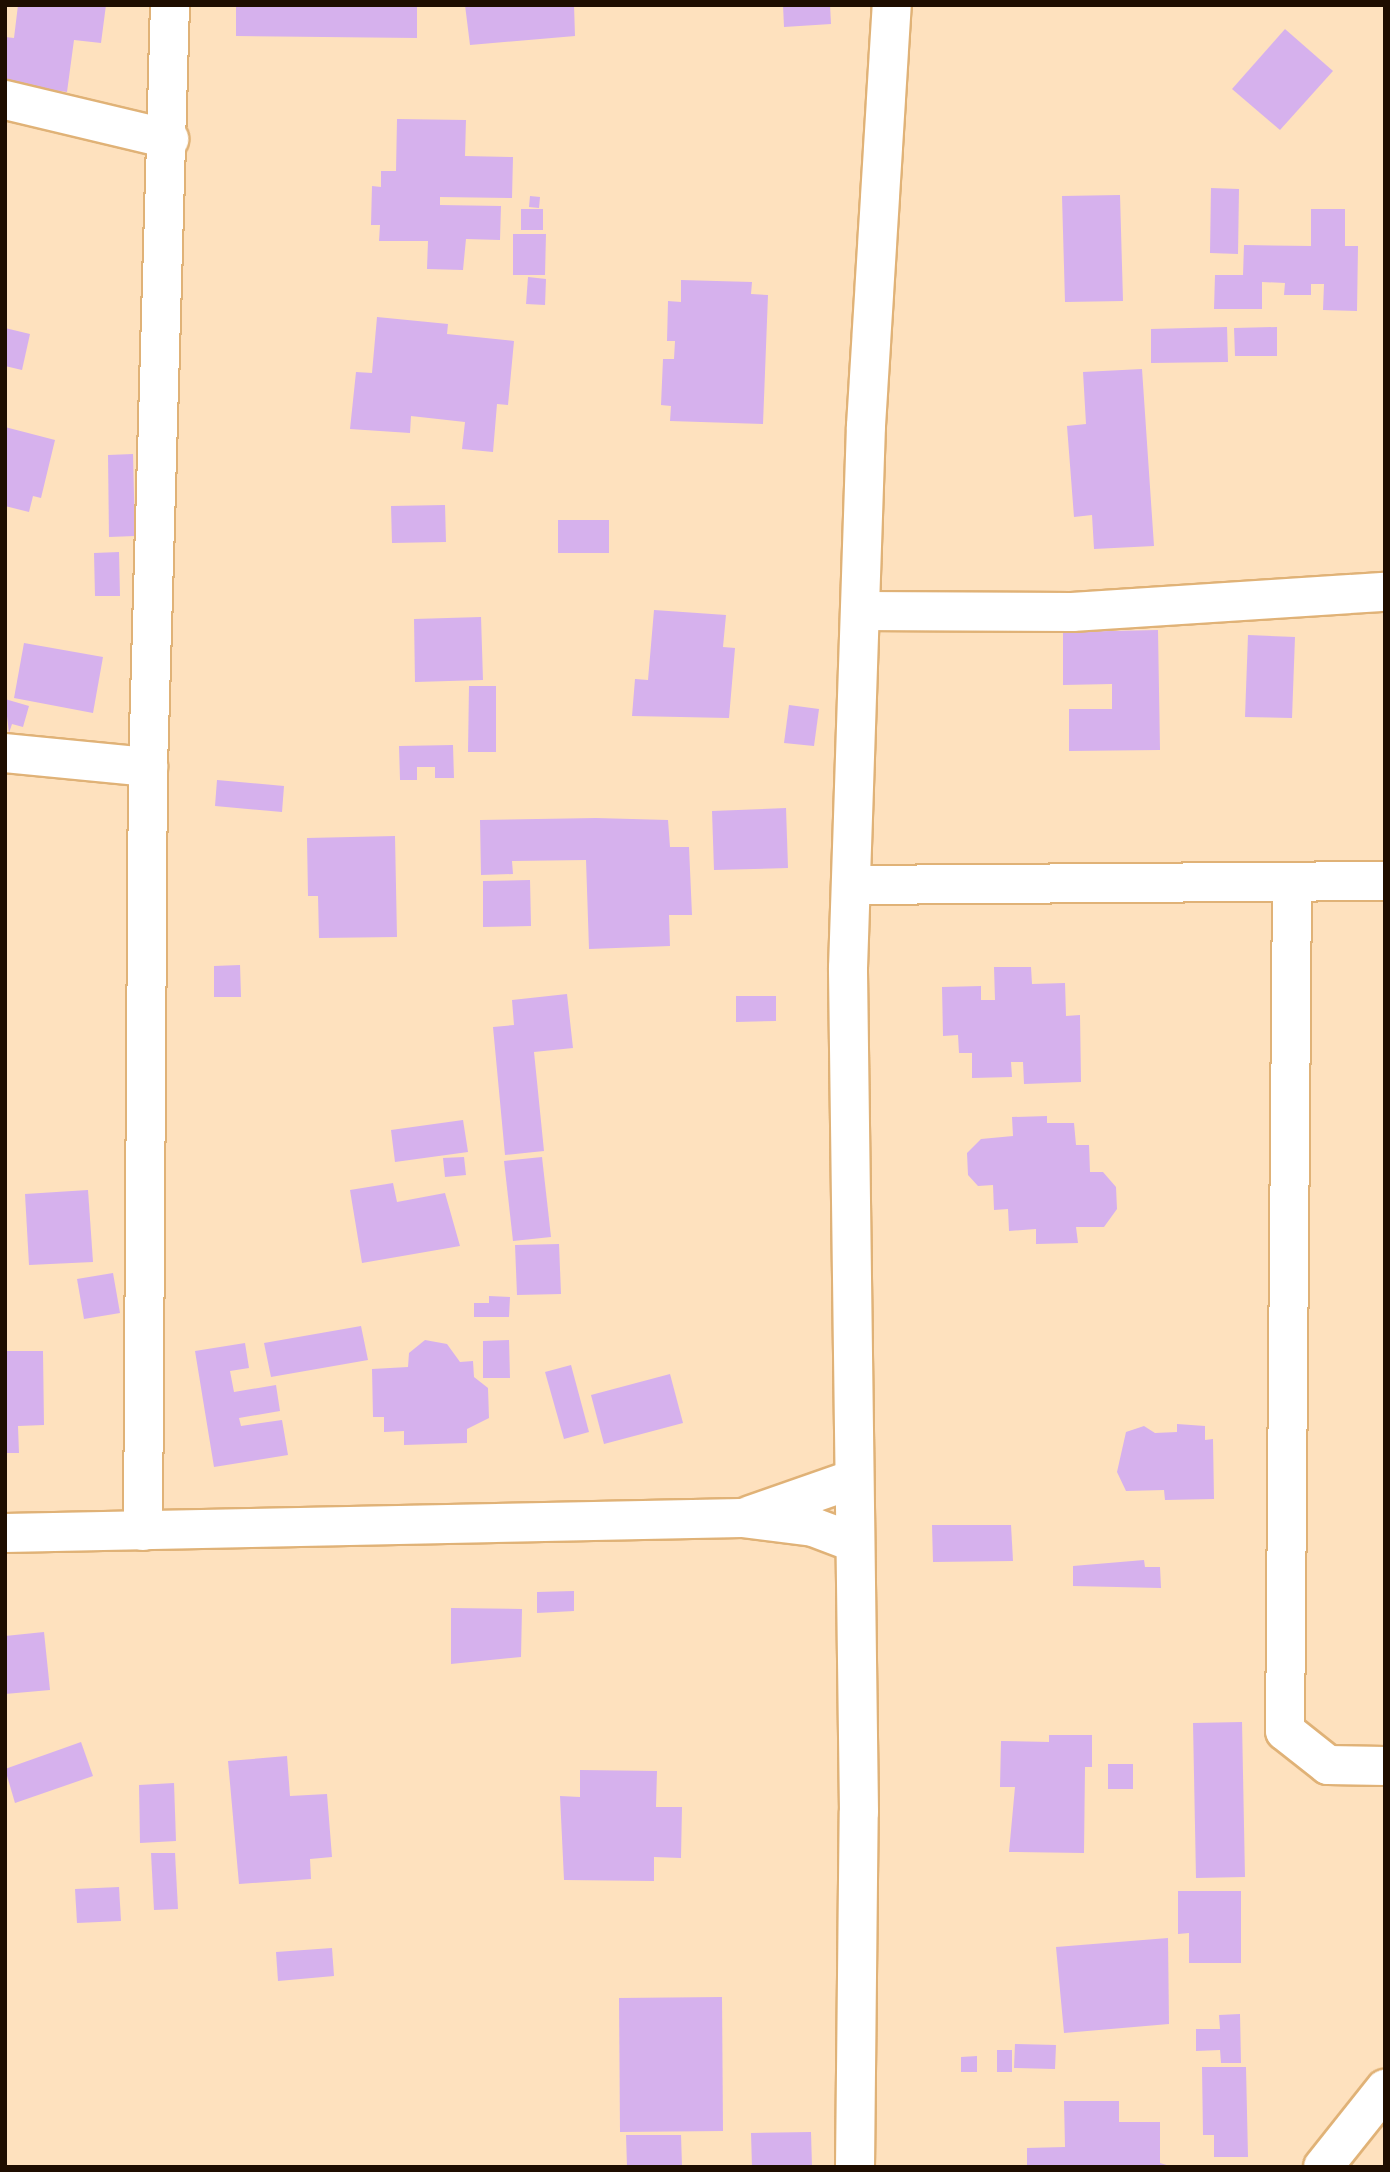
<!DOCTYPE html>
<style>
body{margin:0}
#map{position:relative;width:1390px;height:2172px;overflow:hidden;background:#fee1be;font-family:"Roboto Condensed",sans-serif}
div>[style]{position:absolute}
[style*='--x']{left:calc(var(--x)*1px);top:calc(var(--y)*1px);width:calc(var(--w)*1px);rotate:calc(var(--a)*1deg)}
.building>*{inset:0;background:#d6b1ed}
.roads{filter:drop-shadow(2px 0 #e0b277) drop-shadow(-2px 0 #e0b277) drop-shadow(0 2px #e0b277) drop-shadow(0 -2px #e0b277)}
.minor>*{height:38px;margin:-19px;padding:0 19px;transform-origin:19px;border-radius:19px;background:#fff}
span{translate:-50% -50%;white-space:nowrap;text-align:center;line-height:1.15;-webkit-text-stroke:6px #fcf2e6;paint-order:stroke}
.frame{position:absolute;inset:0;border:7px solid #1e0d00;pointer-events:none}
</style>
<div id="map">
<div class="building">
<i style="clip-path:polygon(18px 5px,106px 5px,101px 43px,74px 40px,67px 92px,5px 84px,5px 37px,14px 38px)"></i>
<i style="clip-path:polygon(236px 5px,417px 5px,417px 38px,236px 36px)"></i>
<i style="clip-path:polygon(465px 5px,574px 5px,575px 36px,470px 45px)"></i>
<i style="clip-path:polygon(783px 5px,830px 5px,831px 24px,784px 27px)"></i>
<i style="clip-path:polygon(1285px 29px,1333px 71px,1280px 130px,1232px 89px)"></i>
<i style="clip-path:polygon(397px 119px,466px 120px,465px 156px,513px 157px,512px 198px,440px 197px,440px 205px,501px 206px,500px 240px,466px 239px,463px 270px,427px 269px,428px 241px,379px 241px,380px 225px,371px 225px,372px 186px,381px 187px,381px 171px,396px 171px)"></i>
<i style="clip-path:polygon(1211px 188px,1239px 189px,1238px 254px,1210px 253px)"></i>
<i style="clip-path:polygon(1120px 195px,1123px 301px,1065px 302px,1062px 196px)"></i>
<i style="clip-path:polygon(530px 196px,540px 197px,539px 208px,529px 207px)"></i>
<i style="clip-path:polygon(521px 209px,543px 209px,543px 230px,521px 230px)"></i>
<i style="clip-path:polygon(1311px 209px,1345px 209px,1345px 246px,1358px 246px,1357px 311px,1323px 310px,1324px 284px,1311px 284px,1311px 295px,1284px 295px,1285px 283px,1262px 282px,1262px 309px,1214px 309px,1215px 275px,1243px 275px,1244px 245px,1311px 246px)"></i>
<i style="clip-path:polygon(513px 234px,546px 234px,545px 275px,513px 275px)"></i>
<i style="clip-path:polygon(528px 277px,546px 279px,545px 305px,526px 304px)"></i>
<i style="clip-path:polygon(681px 280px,752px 282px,751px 294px,768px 295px,763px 424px,670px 421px,671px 406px,661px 405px,663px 359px,674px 359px,675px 341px,667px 341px,668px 301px,681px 302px)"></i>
<i style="clip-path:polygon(377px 317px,448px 324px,447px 334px,514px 341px,508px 405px,497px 404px,493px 452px,462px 449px,465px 422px,411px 416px,410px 433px,350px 429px,356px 372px,372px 373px)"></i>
<i style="clip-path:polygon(1227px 327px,1228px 362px,1151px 363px,1151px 329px)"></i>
<i style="clip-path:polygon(1277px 327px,1277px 356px,1235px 356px,1234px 328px)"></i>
<i style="clip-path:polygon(5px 328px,30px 334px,22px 370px,5px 366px)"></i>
<i style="clip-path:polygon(1142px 369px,1154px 546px,1094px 549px,1092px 515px,1074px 517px,1067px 426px,1086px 424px,1083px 372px)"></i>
<i style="clip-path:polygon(5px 427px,55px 440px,41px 498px,33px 496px,29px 512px,5px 506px)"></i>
<i style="clip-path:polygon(133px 454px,135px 536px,109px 537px,108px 455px)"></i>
<i style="clip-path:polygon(445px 505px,446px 542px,392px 543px,391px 506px)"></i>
<i style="clip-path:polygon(558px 520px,609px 520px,609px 553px,558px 553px)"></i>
<i style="clip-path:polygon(119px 552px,120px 596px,95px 596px,94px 553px)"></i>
<i style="clip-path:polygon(654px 610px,726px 615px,723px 647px,735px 648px,729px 718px,632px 716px,635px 679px,648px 680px)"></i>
<i style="clip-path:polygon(481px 617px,483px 680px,415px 682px,414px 619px)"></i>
<i style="clip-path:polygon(1158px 630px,1160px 750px,1069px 751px,1069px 709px,1112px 709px,1112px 684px,1063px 685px,1063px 632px)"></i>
<i style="clip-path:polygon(1248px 635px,1295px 637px,1292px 718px,1245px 717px)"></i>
<i style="clip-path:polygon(24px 643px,103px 657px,93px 713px,14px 698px)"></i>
<i style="clip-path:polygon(469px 686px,496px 686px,496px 752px,468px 752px)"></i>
<i style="clip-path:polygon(5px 699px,29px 706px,23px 727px,12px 724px,9px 733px)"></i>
<i style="clip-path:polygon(789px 705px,819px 709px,814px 746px,784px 743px)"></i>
<i style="clip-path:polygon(453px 745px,454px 778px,435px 778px,435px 767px,417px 767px,417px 780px,400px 780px,399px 746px)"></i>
<i style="clip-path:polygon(217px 780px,284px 786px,282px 812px,215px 806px)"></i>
<i style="clip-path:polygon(786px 808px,788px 868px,714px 870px,712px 811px)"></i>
<i style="clip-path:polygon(596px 818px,668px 820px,670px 847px,689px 847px,692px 915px,669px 915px,670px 946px,589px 949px,586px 860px,512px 861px,513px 874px,481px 875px,480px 820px)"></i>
<i style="clip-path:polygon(395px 836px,397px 937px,319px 938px,318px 896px,308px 896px,307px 838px)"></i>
<i style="clip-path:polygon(530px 880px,531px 926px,483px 927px,483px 881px)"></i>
<i style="clip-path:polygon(240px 965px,241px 997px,214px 997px,214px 966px)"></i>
<i style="clip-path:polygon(994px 967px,1031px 967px,1032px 984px,1065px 983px,1066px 1016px,1080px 1015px,1081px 1082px,1024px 1084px,1023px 1062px,1011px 1062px,1012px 1077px,972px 1078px,972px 1053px,959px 1053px,958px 1035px,943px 1036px,942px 987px,981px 986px,981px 1000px,995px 1000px)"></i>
<i style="clip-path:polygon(567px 994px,573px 1048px,534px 1052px,544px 1151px,505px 1155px,493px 1027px,514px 1025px,512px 1000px)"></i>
<i style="clip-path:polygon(736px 996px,776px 996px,776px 1021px,736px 1022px)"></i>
<i style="clip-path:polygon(1047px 1116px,1047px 1123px,1074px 1123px,1076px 1145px,1089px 1145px,1090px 1172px,1103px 1172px,1116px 1187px,1117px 1209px,1104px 1227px,1076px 1227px,1078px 1243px,1036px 1244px,1036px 1229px,1009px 1231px,1008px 1209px,994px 1210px,993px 1185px,978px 1186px,968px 1175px,967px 1153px,981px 1139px,1013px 1136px,1012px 1117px)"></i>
<i style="clip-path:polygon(463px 1120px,468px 1152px,395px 1162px,391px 1130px)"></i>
<i style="clip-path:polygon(464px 1157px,466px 1175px,445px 1177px,443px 1158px)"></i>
<i style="clip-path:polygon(542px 1157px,551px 1237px,513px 1241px,504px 1161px)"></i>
<i style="clip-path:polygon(393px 1183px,397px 1202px,445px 1193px,460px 1246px,362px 1263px,350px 1190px)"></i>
<i style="clip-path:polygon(88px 1190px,93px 1262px,29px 1265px,25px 1194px)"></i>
<i style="clip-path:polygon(559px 1244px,561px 1294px,517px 1295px,515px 1245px)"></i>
<i style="clip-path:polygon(113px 1273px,120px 1313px,84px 1319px,77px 1279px)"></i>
<i style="clip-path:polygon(489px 1296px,510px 1297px,509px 1317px,474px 1317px,474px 1303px,489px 1303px)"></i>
<i style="clip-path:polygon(361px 1326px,368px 1360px,271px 1377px,264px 1343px)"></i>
<i style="clip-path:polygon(425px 1340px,447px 1344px,460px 1362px,473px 1361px,474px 1377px,488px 1388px,489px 1418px,467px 1429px,467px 1443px,404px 1445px,404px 1431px,384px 1432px,384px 1417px,373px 1417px,372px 1369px,408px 1367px,409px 1353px)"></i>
<i style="clip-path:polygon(509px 1340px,510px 1378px,483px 1378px,483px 1341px)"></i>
<i style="clip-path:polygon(245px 1343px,249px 1368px,230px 1371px,234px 1392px,276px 1385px,280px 1411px,239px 1418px,241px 1426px,282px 1420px,288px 1455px,214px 1467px,195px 1351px)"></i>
<i style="clip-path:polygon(5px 1351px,43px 1351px,44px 1425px,18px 1426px,19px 1453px,5px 1453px)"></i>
<i style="clip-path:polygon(571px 1365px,589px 1432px,564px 1439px,545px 1372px)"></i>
<i style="clip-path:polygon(670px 1374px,683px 1423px,604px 1444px,591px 1395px)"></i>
<i style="clip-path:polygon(1177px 1424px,1205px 1426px,1205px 1440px,1213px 1439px,1214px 1499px,1165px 1500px,1164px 1490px,1126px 1491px,1117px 1472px,1126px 1432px,1144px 1426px,1155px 1433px,1177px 1432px)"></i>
<i style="clip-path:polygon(932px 1525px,1011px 1525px,1013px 1561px,933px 1562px)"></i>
<i style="clip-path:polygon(1144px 1560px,1145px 1567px,1160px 1567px,1161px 1588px,1073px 1586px,1073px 1566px)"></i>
<i style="clip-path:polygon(574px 1591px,574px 1611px,537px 1613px,537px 1592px)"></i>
<i style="clip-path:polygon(451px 1608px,522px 1609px,521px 1657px,451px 1664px)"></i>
<i style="clip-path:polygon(44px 1632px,50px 1690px,5px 1694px,5px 1636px)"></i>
<i style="clip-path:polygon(1242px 1722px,1245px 1877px,1196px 1878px,1193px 1723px)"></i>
<i style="clip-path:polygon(1049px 1735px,1092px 1735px,1092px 1767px,1085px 1767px,1084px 1853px,1009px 1852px,1015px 1787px,1000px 1787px,1001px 1741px,1049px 1742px)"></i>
<i style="clip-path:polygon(81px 1742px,93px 1776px,15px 1803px,5px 1769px)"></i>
<i style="clip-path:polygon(287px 1756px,290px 1796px,327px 1794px,332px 1857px,310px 1859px,311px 1879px,239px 1884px,228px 1761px)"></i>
<i style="clip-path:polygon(1108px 1764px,1133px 1764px,1133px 1789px,1108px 1789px)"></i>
<i style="clip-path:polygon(580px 1770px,657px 1771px,656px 1807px,682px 1807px,681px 1858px,654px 1857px,654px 1881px,564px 1880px,560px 1796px,580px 1797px)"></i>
<i style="clip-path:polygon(174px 1783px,176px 1841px,140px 1843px,139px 1785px)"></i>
<i style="clip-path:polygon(151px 1853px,175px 1853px,178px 1909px,154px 1910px)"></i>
<i style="clip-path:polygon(119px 1887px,121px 1921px,77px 1923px,75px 1889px)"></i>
<i style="clip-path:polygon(1178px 1891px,1241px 1891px,1241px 1963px,1189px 1963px,1189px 1933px,1178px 1934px)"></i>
<i style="clip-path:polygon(1168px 1938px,1169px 2024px,1064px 2033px,1056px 1947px)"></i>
<i style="clip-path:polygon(332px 1948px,334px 1976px,278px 1981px,276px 1952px)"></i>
<i style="clip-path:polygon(722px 1997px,723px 2131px,620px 2132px,619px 1998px)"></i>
<i style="clip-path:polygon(1240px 2014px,1241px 2063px,1221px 2063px,1220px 2050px,1196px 2051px,1196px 2029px,1220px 2029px,1219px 2015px)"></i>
<i style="clip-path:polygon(1015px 2044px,1056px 2045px,1055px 2069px,1014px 2068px)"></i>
<i style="clip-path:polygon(997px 2050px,1012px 2050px,1012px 2072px,997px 2072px)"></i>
<i style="clip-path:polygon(977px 2056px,977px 2072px,961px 2072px,961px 2057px)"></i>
<i style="clip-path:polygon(1202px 2067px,1246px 2067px,1248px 2157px,1214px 2157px,1214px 2135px,1203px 2135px)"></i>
<i style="clip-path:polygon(1064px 2101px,1119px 2101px,1119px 2122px,1160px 2122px,1160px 2163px,1173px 2167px,1027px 2167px,1027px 2148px,1065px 2147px)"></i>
<i style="clip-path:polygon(811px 2132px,812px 2167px,752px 2167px,751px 2133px)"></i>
<i style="clip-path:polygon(626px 2135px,681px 2135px,682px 2167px,627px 2167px)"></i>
</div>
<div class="roads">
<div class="minor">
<i style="--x:5;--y:100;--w:169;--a:13.4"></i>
<i style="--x:860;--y:611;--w:212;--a:0.3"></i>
<i style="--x:1072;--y:612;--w:314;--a:-3.7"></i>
<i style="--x:5;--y:753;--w:144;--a:5.6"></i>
<i style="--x:1292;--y:883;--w:848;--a:90.47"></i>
<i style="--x:1285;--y:1731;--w:55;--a:38.3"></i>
<i style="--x:1328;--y:1765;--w:57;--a:1"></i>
<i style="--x:851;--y:885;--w:534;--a:-0.43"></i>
<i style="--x:751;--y:1515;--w:106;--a:-19.3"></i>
<i style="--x:143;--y:1531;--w:764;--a:-89.63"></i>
<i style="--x:148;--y:767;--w:762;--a:-88.35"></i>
<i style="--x:5;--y:1533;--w:737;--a:-1.17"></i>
<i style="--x:742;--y:1518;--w:72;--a:7.2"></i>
<i style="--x:813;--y:1527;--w:43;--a:20.6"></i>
<i style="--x:855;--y:2167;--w:355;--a:-89.4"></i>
<i style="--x:859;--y:1812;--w:844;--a:-90.75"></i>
<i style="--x:848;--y:968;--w:542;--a:-88.1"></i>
<i style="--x:866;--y:426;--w:422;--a:-86.5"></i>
<i style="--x:1323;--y:2167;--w:100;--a:-51.5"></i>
</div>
</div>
<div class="frame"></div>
</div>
